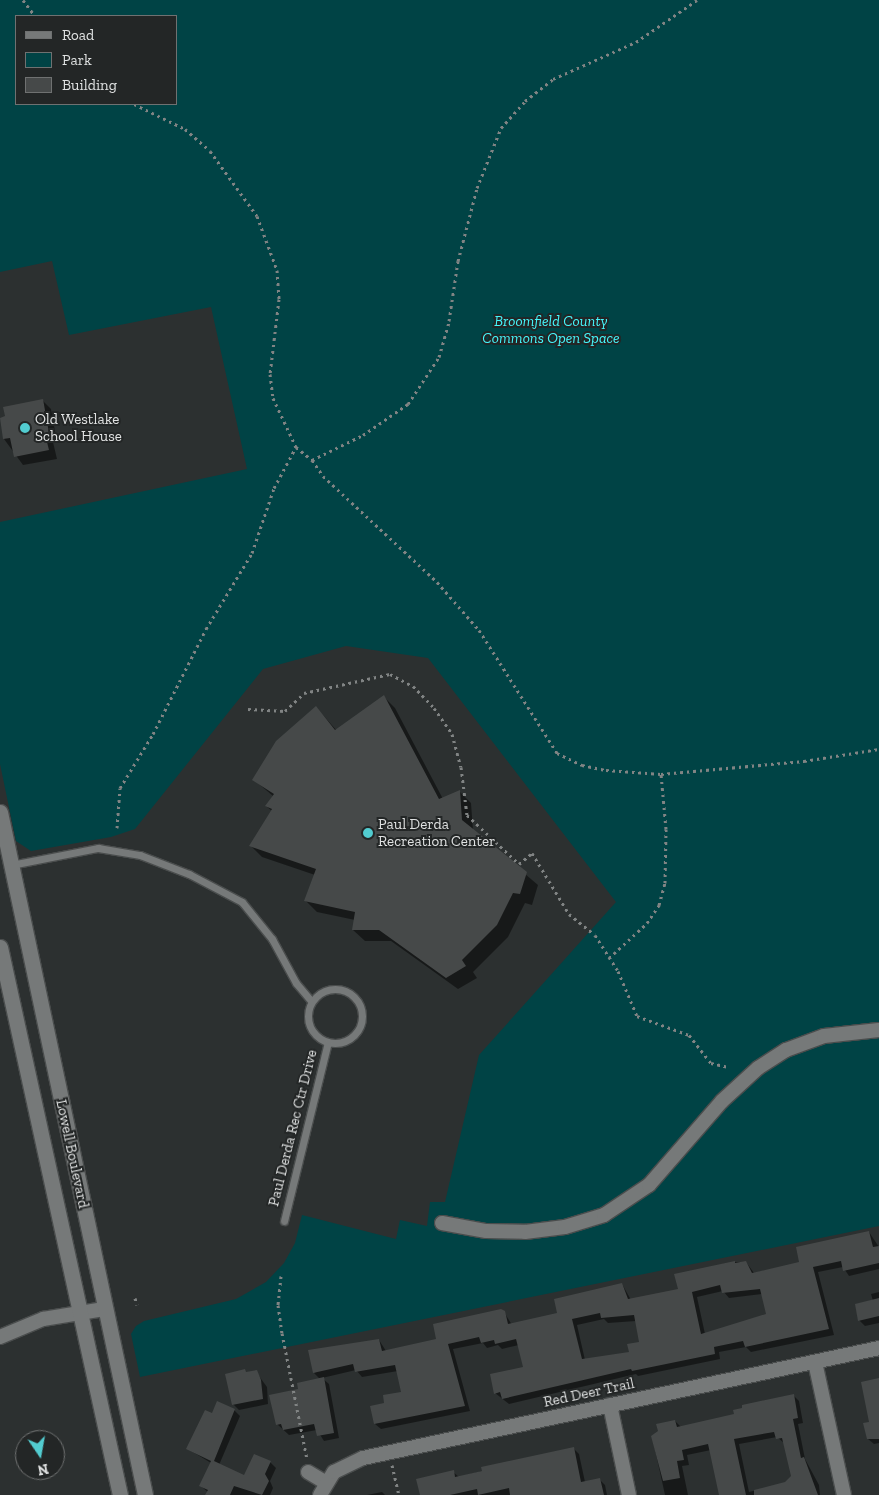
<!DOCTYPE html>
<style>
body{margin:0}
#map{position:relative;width:879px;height:1495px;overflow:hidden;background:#2c3030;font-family:"Zilla Slab",serif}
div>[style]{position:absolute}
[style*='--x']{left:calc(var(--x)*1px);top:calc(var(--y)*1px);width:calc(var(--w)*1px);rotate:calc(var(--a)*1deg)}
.green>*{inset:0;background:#004345}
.shadow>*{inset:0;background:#0007}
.building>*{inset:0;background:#464949}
.path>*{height:3px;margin-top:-1.5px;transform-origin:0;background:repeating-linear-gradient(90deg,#818484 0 2.5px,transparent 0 6.5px)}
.roads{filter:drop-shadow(1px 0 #4a4d4d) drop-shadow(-1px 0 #4a4d4d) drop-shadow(0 1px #4a4d4d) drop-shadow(0 -1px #4a4d4d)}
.lane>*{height:7px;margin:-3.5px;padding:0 3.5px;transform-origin:3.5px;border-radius:3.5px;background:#767979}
.lane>.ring{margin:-3.5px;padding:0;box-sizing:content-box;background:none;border:7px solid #767979;border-radius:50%}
.street>*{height:14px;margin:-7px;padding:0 7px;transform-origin:7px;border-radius:7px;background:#767979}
.secondary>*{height:15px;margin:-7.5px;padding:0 7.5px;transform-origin:7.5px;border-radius:7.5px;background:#767979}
.dots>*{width:14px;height:14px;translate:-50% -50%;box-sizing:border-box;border:2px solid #232626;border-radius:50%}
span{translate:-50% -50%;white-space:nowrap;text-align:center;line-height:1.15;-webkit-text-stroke:4px #232626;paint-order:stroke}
.park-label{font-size:15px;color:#45f8fd;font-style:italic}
.poi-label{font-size:15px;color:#e0e2e2}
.left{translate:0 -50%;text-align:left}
.street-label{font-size:15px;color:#e0e2e2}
.legend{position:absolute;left:15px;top:15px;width:162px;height:90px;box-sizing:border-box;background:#232626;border:1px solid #6f7171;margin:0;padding:6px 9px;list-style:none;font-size:15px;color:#e0e2e2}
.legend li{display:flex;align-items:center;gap:10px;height:25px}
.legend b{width:25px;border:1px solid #6f7171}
.north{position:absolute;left:15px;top:1430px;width:50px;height:50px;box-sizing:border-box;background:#232626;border:1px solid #6f7171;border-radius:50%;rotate:168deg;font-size:14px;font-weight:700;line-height:20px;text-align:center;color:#e0e2e2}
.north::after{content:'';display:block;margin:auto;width:18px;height:22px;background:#52ccd0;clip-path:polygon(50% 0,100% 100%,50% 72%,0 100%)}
</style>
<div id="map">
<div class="green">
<i style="clip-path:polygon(evenodd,0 0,879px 0,879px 1226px,140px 1377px,131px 1334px,136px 1326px,144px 1321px,236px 1299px,266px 1282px,284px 1263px,295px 1243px,302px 1215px,396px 1239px,400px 1220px,427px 1226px,430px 1202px,445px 1202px,479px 1055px,616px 902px,428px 658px,346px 646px,263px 669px,135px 829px,111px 837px,31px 851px,16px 841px,0 764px,0 522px,247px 469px,211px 307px,69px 335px,52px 261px,0 272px,0 0,16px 16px,176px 16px,176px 104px,16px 104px,16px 16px)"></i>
</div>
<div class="shadow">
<i style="clip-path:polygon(42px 400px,51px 409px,57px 442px,53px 442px,57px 459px,23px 465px,4px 439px)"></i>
<i style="clip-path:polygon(384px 697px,395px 708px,443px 799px,460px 792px,471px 803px,473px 830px,538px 885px,532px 905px,525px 903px,508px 937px,473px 972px,477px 978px,458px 989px,391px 941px,365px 941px,353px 930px,355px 920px,317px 912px,306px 901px,315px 875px,262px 857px,251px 846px,272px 811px,266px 806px,273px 796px,253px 779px,316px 707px,337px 731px)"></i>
<i style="clip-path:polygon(evenodd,869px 1232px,879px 1247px,879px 1269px,849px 1276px,843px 1267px,818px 1272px,834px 1335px,751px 1352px,746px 1347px,719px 1352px,720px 1359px,638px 1376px,636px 1374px,509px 1404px,495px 1393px,525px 1368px,519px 1345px,502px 1349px,498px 1345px,487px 1348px,483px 1343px,453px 1349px,470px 1411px,381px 1429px,375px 1424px,386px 1404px,402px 1393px,398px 1371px,362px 1377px,356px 1370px,322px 1378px,329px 1384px,339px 1438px,324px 1441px,317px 1430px,289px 1435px,277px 1424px,300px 1390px,320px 1379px,314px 1373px,379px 1340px,386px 1351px,438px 1340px,504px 1312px,512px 1325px,558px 1314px,622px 1284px,631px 1300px,679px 1290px,734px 1262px,746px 1262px,754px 1273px,801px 1263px,869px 1232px,723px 1291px,729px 1298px,762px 1294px,767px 1315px,705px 1334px,697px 1297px,723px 1291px,869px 1232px,604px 1319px,608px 1323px,636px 1321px,640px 1343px,630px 1353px,585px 1360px,577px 1325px,604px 1319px)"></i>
<i style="clip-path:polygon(879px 1292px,879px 1323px,865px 1326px,859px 1320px,873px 1301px,871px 1294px)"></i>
<i style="clip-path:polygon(256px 1372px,267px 1387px,268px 1404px,239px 1410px,233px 1404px)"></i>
<i style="clip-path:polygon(879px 1379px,879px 1443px,874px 1444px,868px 1439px)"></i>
<i style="clip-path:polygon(evenodd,793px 1395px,799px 1401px,803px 1423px,798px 1424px,805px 1459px,819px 1485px,820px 1495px,720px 1495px,711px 1450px,687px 1455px,689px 1465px,682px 1466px,688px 1495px,665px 1495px,652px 1436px,675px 1421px,681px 1427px,735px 1415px,793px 1395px,777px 1437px,785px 1444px,792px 1476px,785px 1483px,749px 1492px,739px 1444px,777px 1437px)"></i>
<i style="clip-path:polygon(234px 1410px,240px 1416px,219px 1465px,244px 1476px,270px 1462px,276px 1468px,270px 1481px,273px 1488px,270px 1495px,211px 1495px,201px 1486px,211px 1463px,188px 1449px,212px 1415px)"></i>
<i style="clip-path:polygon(573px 1448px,579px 1454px,585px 1482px,599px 1479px,605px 1485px,607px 1495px,421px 1495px,453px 1472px,459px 1477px)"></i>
<i style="clip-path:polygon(382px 1492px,385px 1495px,367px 1495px)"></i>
</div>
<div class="building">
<i style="clip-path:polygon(43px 399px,49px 433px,45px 434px,49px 450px,14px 457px,10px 438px,3px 439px,0 418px,5px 416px,3px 407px)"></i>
<i style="clip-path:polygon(384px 695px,439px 799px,460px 790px,462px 820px,527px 872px,520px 894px,513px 893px,497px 925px,462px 960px,466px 966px,446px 978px,379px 930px,352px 930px,355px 912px,304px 901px,316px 869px,249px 846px,272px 809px,265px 806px,274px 794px,252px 780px,276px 741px,316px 706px,335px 730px)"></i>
<i style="clip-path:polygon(evenodd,869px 1231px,873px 1247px,879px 1246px,879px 1263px,843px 1271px,841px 1261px,813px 1267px,829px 1329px,745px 1347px,743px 1341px,714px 1347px,715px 1354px,632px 1371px,631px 1369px,502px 1399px,500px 1392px,494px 1394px,490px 1374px,523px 1367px,516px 1339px,495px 1344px,494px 1340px,481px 1343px,479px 1337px,448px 1344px,465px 1406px,374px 1424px,370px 1406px,384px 1403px,383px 1395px,401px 1392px,395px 1365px,355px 1372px,353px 1364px,313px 1373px,308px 1350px,379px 1339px,382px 1351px,436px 1339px,433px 1324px,501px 1309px,505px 1311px,508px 1324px,557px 1313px,554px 1299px,622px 1283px,628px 1299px,678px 1289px,674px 1274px,735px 1261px,735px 1263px,746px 1261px,752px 1273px,799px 1262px,796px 1247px,869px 1231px,720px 1285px,722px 1293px,760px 1289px,766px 1314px,701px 1334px,692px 1292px,720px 1285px,869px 1231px,600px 1313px,601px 1318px,634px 1315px,639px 1342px,627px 1344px,629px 1352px,582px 1359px,572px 1319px,600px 1313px)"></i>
<i style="clip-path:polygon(879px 1298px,879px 1316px,858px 1321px,855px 1304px)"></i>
<i style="clip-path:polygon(245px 1369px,246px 1372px,257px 1370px,261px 1380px,263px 1399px,232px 1405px,225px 1374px)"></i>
<i style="clip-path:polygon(324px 1377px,334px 1433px,317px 1436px,314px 1424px,283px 1430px,281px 1424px,276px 1425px,269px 1395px,298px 1389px,297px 1383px)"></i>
<i style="clip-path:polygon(879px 1378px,879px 1439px,867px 1439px,863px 1423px,869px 1422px,861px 1382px)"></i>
<i style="clip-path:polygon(794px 1394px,798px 1418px,793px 1419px,801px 1458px,804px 1457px,818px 1495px,754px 1495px,754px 1490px,785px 1482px,791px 1476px,782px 1438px,776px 1439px,774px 1432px,734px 1439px,746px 1495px,719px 1495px,708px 1444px,682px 1450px,684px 1460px,677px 1461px,680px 1478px,663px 1481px,651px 1436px,658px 1431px,656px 1424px,675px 1420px,677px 1427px,734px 1414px,733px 1410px,742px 1408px,742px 1405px)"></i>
<i style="clip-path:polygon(217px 1401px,235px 1409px,214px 1461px,244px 1475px,254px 1454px,271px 1461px,265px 1474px,269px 1481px,262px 1495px,234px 1486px,230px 1495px,205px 1495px,208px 1490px,199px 1486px,211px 1461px,186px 1449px,205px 1410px,212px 1413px)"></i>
<i style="clip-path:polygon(574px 1447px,581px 1482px,600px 1478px,604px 1495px,510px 1495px,509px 1488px,478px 1495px,477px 1489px,450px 1495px,420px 1495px,416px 1479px,454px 1470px,455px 1477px,482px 1471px,481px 1467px)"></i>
</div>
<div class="path">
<i style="--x:23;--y:0;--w:20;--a:53"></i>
<i style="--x:134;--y:104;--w:57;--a:26.1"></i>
<i style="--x:185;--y:129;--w:33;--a:41"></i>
<i style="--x:210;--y:151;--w:80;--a:54.1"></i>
<i style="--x:257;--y:216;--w:58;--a:69.7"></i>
<i style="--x:277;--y:270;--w:29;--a:86"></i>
<i style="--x:279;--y:299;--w:76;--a:96.8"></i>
<i style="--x:270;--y:374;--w:24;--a:83"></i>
<i style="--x:273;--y:398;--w:54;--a:64.9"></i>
<i style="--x:296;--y:447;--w:21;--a:39"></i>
<i style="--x:312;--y:460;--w:19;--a:55"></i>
<i style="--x:323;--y:476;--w:156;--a:42.9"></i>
<i style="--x:437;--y:582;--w:64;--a:48.8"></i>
<i style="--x:479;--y:630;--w:146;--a:57.6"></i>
<i style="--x:557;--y:753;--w:28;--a:26"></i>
<i style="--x:582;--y:765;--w:25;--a:12"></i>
<i style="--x:606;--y:770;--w:55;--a:4.2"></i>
<i style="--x:312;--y:460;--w:57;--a:-26.1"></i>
<i style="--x:363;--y:435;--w:55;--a:-34.6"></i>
<i style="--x:408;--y:404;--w:56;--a:-56.6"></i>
<i style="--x:439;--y:357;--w:37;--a:-74"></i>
<i style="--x:449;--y:321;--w:61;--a:-81.5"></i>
<i style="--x:458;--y:261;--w:75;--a:-75.4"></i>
<i style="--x:477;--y:188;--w:65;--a:-68.2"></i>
<i style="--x:501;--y:128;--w:36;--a:-48"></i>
<i style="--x:525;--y:101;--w:36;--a:-38"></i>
<i style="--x:553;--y:79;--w:91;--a:-24"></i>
<i style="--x:636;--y:42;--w:74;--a:-34.5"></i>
<i style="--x:248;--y:709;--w:37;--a:3"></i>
<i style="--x:285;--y:711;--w:26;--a:-43"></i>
<i style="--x:304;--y:693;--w:88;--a:-12.5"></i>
<i style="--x:390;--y:674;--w:26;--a:28"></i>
<i style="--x:413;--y:686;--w:30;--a:46"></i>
<i style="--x:434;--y:708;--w:32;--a:55"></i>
<i style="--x:452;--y:734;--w:34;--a:75"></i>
<i style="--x:461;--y:767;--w:48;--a:82.9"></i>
<i style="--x:467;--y:815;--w:71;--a:43.3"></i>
<i style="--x:519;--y:864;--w:17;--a:-40"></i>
<i style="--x:532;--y:853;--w:71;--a:58.8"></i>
<i style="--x:569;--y:914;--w:33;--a:39"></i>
<i style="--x:595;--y:935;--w:43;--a:57.4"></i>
<i style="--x:618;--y:971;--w:49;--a:67.1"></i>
<i style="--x:637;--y:1016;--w:55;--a:20.1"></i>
<i style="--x:689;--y:1035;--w:36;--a:52"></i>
<i style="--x:711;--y:1063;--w:18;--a:13"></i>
<i style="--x:117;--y:828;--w:40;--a:-85.7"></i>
<i style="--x:120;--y:788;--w:63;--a:-58.6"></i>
<i style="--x:153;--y:734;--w:118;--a:-63.2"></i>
<i style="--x:206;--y:629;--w:89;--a:-58.8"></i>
<i style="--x:252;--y:553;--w:69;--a:-71.3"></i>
<i style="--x:274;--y:488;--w:47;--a:-61.8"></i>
<i style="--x:609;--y:958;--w:52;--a:-42.6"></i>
<i style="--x:647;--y:923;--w:22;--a:-56"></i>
<i style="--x:659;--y:905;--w:23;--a:-75"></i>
<i style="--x:665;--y:883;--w:54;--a:-88.9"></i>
<i style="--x:666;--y:829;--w:55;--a:-95.2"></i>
<i style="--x:661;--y:774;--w:144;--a:-5.2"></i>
<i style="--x:804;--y:761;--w:76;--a:-9.1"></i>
<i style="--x:281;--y:1276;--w:29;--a:96"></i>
<i style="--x:278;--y:1305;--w:28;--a:82"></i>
<i style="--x:282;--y:1333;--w:128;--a:78.8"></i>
<i style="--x:135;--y:1298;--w:7;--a:74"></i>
<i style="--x:392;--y:1465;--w:31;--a:77"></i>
</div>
<div class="roads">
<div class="lane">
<i style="--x:11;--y:865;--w:89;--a:-11.1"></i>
<i style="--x:98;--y:848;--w:43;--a:9.5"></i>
<i style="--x:140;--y:855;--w:53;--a:21.2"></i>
<i style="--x:189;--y:874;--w:60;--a:27.8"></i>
<i style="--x:242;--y:902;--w:48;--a:51"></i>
<i style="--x:272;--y:939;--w:50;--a:61.4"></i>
<i style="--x:296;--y:983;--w:23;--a:50"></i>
<i class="ring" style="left:308px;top:989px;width:47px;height:47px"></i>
<i style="--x:284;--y:1221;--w:184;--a:-76.2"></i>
</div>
<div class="street">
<i style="--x:442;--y:1223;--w:45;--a:10.3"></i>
<i style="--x:486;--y:1231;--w:39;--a:1"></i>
<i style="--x:525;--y:1232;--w:40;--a:-7.1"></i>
<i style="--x:565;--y:1227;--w:41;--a:-17.1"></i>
<i style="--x:604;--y:1215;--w:54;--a:-33.7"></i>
<i style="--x:649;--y:1185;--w:111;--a:-49"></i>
<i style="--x:722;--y:1101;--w:49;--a:-42.5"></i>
<i style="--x:758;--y:1068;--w:33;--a:-33"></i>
<i style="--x:786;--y:1050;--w:40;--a:-20.2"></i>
<i style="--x:824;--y:1036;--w:55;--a:-6.2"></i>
<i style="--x:0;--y:1337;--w:47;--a:-22.7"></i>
<i style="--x:43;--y:1319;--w:62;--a:-9.3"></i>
<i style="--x:815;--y:1362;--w:136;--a:77.7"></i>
<i style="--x:610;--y:1405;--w:92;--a:78.1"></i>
<i style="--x:308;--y:1472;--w:21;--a:31"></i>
<i style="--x:320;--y:1495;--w:27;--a:-59"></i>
<i style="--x:334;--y:1472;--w:32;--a:-26"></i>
<i style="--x:363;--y:1458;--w:528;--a:-12.03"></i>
</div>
<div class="secondary">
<i style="--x:0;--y:812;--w:698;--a:78.01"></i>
<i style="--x:0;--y:947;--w:561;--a:77.65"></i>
</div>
</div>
<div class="dots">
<i style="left:25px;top:428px;background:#52ccd0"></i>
<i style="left:368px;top:833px;background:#52ccd0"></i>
</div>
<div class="park-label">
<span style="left:551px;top:330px">Broomfield County<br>Commons Open Space</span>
</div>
<div class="poi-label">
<span class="left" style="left:35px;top:428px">Old Westlake<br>School House</span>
<span class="left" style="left:378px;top:833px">Paul Derda<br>Recreation Center</span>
</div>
<div class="street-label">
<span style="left:293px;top:1128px;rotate:-76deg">Paul Derda Rec Ctr Drive</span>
<span style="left:72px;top:1154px;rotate:78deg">Lowell Boulevard</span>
<span style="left:589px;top:1393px;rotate:-12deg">Red Deer Trail</span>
</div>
<ul class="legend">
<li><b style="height:6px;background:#767979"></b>Road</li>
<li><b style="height:14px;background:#004345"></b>Park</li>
<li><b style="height:14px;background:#464949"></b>Building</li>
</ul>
<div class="north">N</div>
</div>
